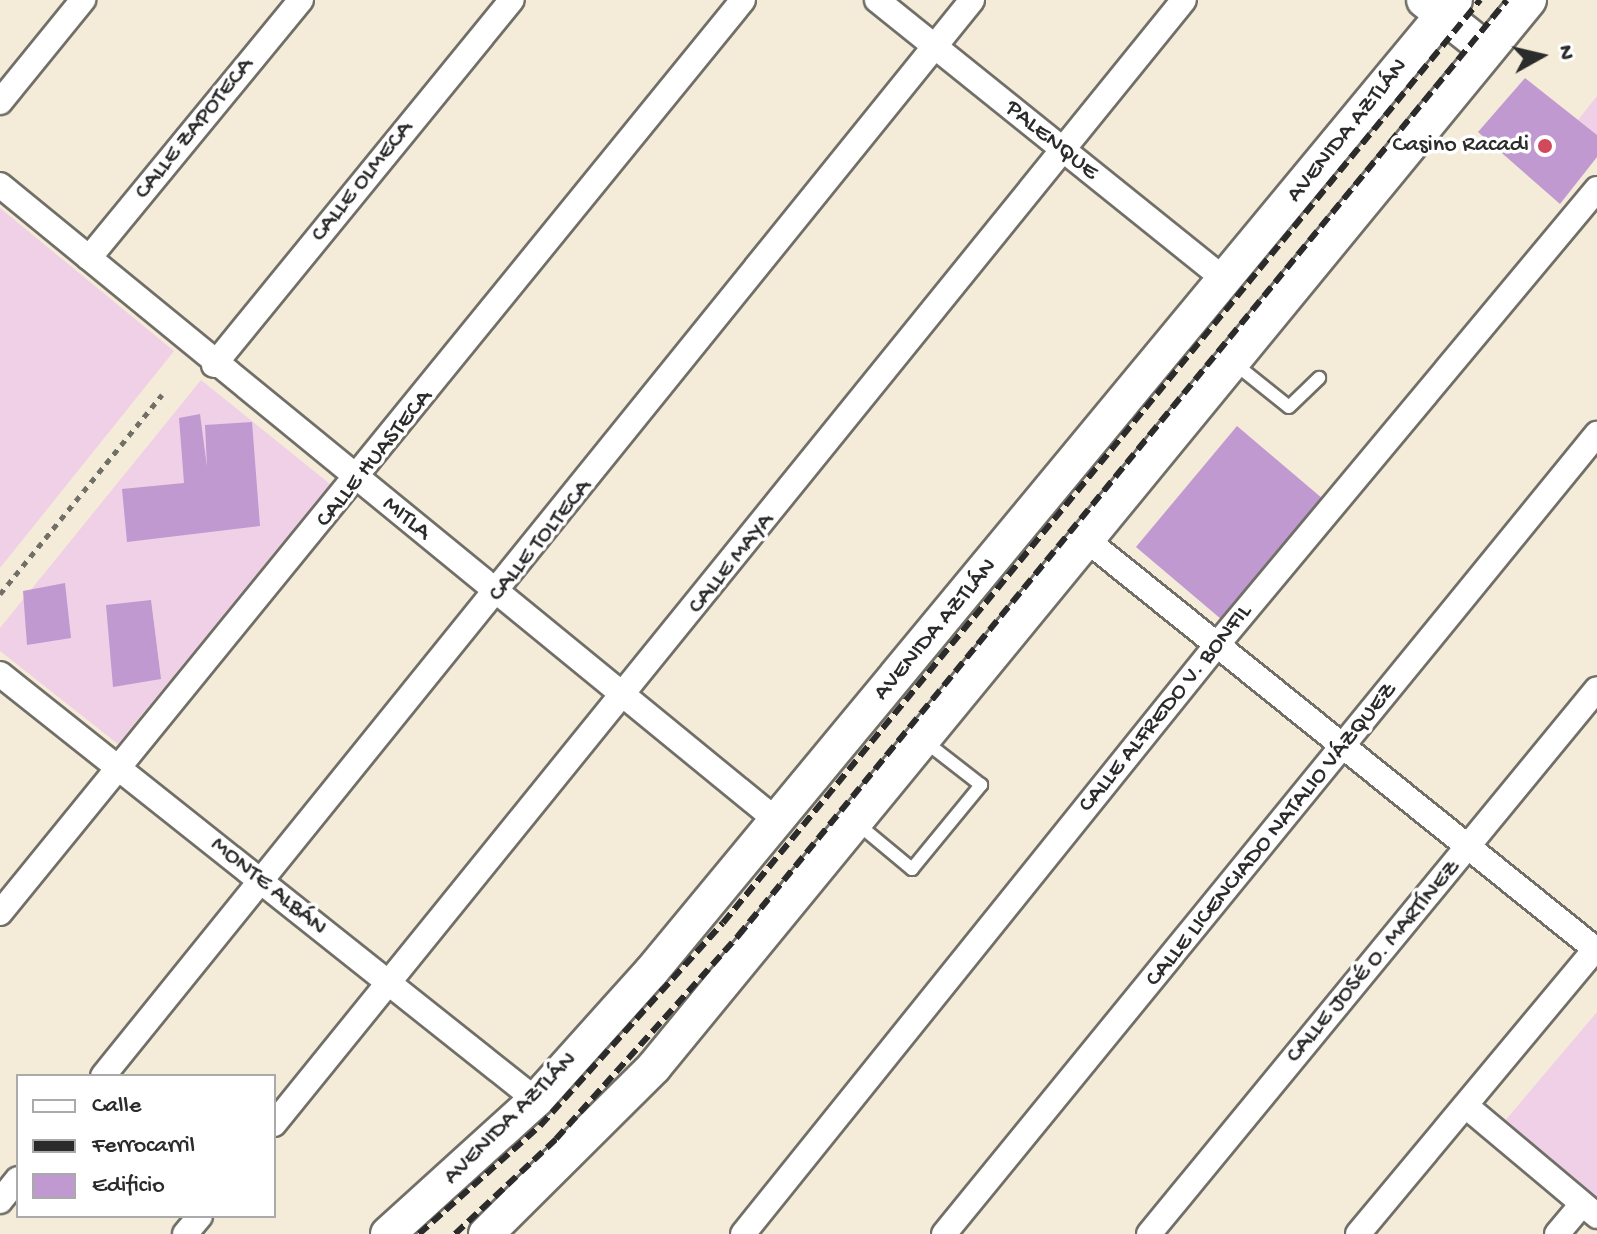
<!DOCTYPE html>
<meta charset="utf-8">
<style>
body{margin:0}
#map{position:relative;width:1597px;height:1234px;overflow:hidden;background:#f4ecd9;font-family:"Gochi Hand",sans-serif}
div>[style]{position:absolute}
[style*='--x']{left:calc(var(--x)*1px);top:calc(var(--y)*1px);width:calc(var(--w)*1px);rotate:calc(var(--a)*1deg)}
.built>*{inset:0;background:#efd0e6}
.building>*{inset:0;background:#bf99d0}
.path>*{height:5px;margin-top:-2.5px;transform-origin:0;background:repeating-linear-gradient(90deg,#716f68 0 6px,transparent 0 12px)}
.roads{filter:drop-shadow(2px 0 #716f68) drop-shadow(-2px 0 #716f68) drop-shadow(0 2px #716f68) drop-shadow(0 -2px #716f68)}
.lane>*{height:12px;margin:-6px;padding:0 6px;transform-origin:6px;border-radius:6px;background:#fff}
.street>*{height:24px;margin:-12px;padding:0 12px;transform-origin:12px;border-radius:12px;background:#fff}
.secondary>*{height:34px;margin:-17px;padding:0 17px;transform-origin:17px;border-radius:17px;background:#fff}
.rail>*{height:6px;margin-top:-3px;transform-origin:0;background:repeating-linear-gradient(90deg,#2b2b2b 0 12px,transparent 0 18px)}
.dots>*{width:22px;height:22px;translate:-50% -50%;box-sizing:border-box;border:4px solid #fff;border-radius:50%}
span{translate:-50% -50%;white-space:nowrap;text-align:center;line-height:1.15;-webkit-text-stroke:7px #fff;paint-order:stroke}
.street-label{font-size:24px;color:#2b2b2b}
.poi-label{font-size:24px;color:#2b2b2b}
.right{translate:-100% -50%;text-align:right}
.legend{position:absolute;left:16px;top:1074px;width:260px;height:144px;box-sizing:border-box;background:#fff;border:2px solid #aaa;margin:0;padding:10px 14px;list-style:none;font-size:24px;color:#2b2b2b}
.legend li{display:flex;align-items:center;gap:16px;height:40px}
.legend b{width:40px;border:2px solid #aaa}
.north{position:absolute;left:1501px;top:16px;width:80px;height:80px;-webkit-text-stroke:6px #fff;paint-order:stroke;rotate:82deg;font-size:22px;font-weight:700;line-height:32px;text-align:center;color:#2b2b2b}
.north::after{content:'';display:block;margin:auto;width:28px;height:36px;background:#2b2b2b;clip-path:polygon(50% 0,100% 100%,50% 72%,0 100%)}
</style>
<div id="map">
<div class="built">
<i style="clip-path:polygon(1597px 96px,1597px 135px,1578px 120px)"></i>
<i style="clip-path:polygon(0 208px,174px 351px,0 568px)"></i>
<i style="clip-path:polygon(201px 380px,330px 484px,118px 744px,0 651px,0 628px)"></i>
<i style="clip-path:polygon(1597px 1012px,1597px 1199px,1504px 1122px)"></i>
</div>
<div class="building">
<i style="clip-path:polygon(1525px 78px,1597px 135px,1597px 157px,1560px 204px,1478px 132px)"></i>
<i style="clip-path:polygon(200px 414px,207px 467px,205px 425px,252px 422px,260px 526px,127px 542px,122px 489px,184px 483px,179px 418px)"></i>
<i style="clip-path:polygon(1237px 426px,1323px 499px,1221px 619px,1136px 547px)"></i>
<i style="clip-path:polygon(65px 583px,71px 638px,27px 645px,23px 591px)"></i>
<i style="clip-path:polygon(151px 600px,161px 679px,113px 687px,106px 605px)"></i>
</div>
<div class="path">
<i style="--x:0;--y:594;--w:257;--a:-50.9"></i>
</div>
<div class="roads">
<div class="lane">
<i style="--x:1234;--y:363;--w:70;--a:38.7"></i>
<i style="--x:1289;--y:407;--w:42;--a:-44"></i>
<i style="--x:859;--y:825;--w:69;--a:39.7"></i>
<i style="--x:912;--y:869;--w:109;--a:-50.6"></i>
<i style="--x:981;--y:785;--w:68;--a:-142.1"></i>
</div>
<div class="street">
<i style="--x:877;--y:0;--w:448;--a:38.8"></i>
<i style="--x:0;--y:102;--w:132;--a:-50.9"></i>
<i style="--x:0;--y:185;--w:1003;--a:39.29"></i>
<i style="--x:89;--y:258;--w:334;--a:-50.6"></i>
<i style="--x:214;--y:365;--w:471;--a:-50.8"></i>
<i style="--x:1088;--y:541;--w:651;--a:38.82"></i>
<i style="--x:0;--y:674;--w:685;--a:38.48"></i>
<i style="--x:0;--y:913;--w:1177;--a:-50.86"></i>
<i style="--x:103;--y:1076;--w:1383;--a:-51.07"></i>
<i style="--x:1466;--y:1106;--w:171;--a:40"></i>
<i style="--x:274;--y:1124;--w:1446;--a:-51.01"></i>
<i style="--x:0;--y:1201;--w:28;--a:-51"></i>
<i style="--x:185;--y:1234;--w:23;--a:-50"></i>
<i style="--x:743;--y:1234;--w:755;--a:-51.19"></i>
<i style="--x:1216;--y:646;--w:595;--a:-50.18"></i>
<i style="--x:944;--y:1234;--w:1033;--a:-50.78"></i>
<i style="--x:1149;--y:1234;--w:705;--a:-50.58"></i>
<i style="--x:1358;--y:1234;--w:373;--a:-50.2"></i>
<i style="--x:1557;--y:1234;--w:39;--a:-50"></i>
</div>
<div class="secondary">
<i style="--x:1424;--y:0;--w:80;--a:38.4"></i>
<i style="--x:388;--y:1234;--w:200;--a:-42.2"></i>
<i style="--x:536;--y:1100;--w:172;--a:-48.1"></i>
<i style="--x:651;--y:972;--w:1261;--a:-50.4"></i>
<i style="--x:486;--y:1234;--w:237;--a:-44.8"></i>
<i style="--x:654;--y:1067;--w:1380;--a:-50.65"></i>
</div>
</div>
<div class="rail">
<i style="--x:419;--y:1234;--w:162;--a:-41.8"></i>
<i style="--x:540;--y:1126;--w:273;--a:-48"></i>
<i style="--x:723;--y:923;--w:1194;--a:-50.64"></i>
<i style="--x:455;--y:1234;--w:139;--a:-43.2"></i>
<i style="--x:556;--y:1139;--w:273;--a:-48.1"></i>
<i style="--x:738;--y:936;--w:1211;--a:-50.59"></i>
</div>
<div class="dots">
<i style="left:1545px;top:146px;background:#d1495b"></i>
</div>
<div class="street-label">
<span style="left:195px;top:129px;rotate:-51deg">CALLE ZAPOTECA</span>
<span style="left:1348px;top:131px;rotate:-51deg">AVENIDA AZTLÁN</span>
<span style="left:1051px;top:141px;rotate:39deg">PALENQUE</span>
<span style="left:363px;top:182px;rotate:-51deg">CALLE OLMECA</span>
<span style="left:375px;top:459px;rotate:-51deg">CALLE HUASTECA</span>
<span style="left:406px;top:519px;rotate:39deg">MITLA</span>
<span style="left:541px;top:541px;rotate:-51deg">CALLE TOLTECA</span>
<span style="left:732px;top:564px;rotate:-51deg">CALLE MAYA</span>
<span style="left:936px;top:630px;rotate:-50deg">AVENIDA AZTLÁN</span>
<span style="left:1166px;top:709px;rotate:-51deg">CALLE ALFREDO V. BONFIL</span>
<span style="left:1272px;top:835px;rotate:-51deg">CALLE LICENCIADO NATALIO VÁZQUEZ</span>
<span style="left:268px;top:887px;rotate:39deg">MONTE ALBÁN</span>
<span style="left:1374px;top:962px;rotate:-50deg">CALLE JOSÉ O. MARTÍNEZ</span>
<span style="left:511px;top:1119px;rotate:-45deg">AVENIDA AZTLÁN</span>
</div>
<div class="poi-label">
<span class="right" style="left:1529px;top:146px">Casino Racadi</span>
</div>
<ul class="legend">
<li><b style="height:10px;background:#fff"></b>Calle</li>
<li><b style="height:10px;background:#2b2b2b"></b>Ferrocarril</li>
<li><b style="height:22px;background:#bf99d0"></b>Edificio</li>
</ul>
<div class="north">N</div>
</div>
